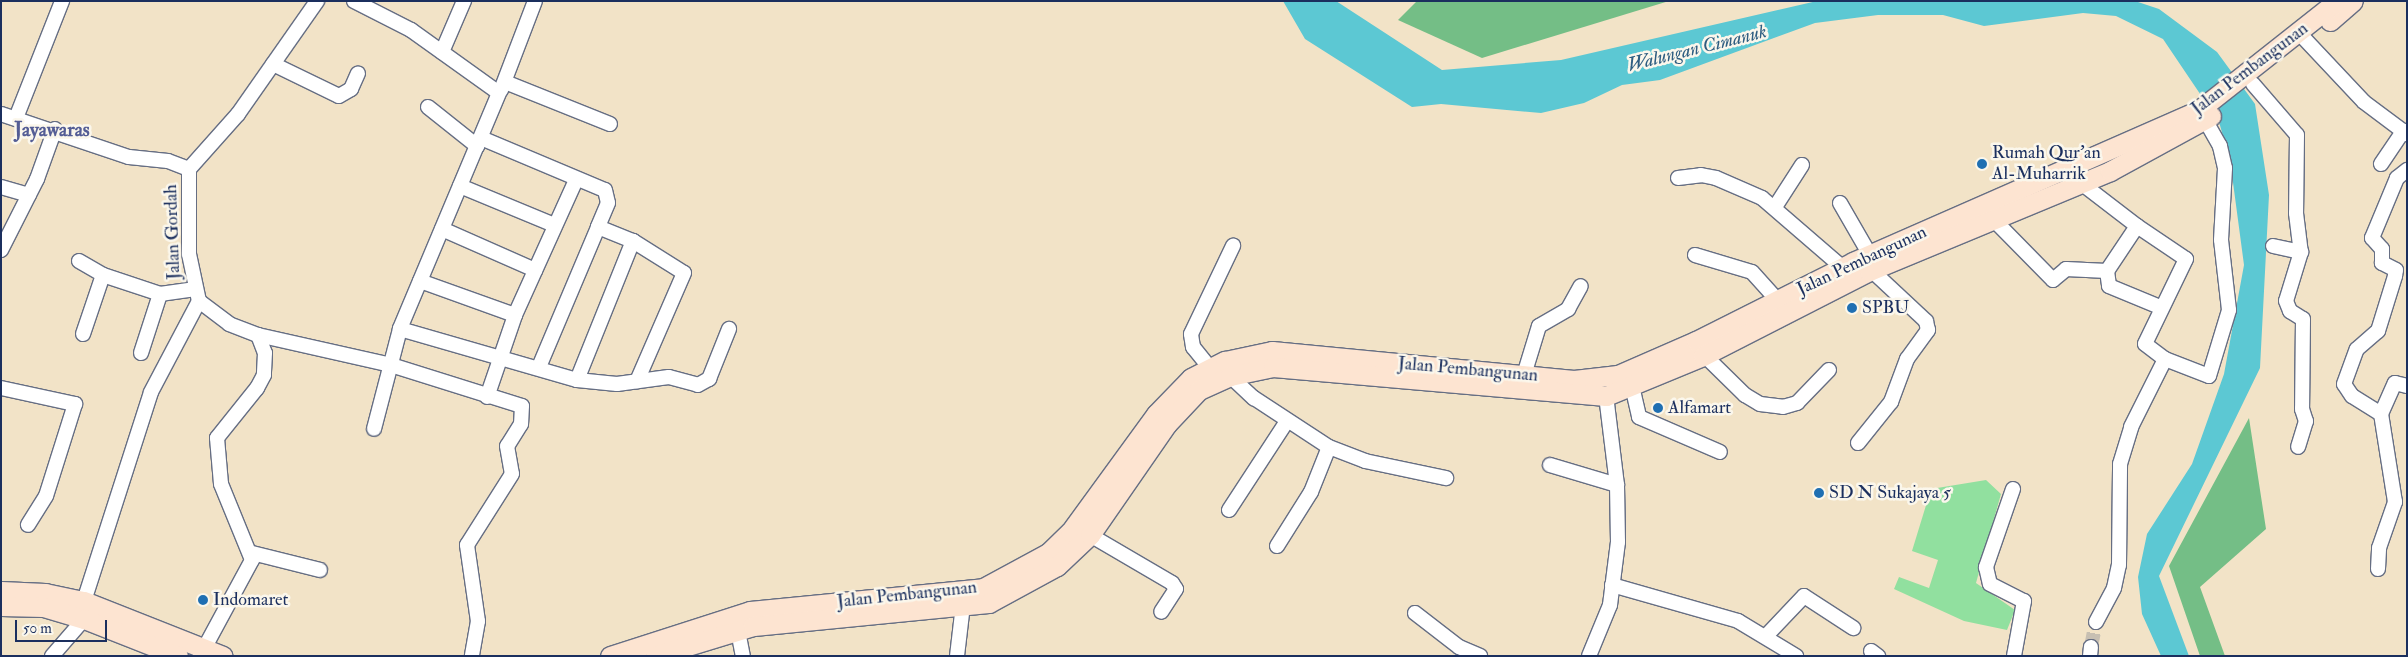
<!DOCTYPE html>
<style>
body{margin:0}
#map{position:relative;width:2408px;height:657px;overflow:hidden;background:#f2e3c7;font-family:"IM FELL Double Pica",serif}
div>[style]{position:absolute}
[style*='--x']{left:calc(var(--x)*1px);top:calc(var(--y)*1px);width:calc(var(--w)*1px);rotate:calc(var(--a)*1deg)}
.green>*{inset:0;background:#91e09f}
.forest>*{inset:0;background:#74be86}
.water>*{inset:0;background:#5cc8d3}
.street-tunnel>*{height:14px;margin-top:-7px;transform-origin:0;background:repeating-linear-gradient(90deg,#c7bfb2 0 14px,transparent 0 21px)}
.roads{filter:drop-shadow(1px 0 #666e83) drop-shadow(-1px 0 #666e83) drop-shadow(0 1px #666e83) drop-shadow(0 -1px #666e83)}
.street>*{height:14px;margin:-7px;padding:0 7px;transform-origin:7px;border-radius:7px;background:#fff}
.secondary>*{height:19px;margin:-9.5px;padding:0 9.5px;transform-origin:9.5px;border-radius:9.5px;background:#fde4d1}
.dots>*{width:14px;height:14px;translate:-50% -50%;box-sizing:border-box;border:2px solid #fbf7ec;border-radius:50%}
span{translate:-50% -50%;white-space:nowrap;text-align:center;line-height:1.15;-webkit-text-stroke:5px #fbf7ec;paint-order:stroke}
.street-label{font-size:18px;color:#1b2f5e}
.poi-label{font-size:18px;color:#1b2f5e}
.left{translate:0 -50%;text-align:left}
.water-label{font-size:19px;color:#2e5d81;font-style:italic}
.quarter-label{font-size:20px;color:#545d95;font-weight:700}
.frame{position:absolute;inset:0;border:2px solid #1b2f5e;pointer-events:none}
.scale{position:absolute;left:15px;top:620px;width:92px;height:22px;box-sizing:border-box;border:2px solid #1b2f5e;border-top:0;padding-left:6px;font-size:15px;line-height:18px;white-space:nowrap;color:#1b2f5e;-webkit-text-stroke:4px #fbf7ec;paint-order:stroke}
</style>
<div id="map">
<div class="green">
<i style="clip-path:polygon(1986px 480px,2001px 494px,1976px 583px,2015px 610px,2007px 630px,1964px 621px,1894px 589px,1899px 577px,1929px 588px,1938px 560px,1912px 551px,1931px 489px)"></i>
</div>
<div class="forest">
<i style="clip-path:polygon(1417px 1px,1669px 1px,1482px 58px,1398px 20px)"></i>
<i style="clip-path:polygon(2249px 418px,2266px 529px,2200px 587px,2225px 656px,2200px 656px,2169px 566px)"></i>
</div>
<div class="water">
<i style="clip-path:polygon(1283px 1px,1336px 1px,1442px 70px,1561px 60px,1817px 1px,2135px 1px,2159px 9px,2217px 52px,2255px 104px,2269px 195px,2260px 368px,2159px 576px,2189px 656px,2161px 656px,2142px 614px,2138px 577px,2147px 534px,2192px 464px,2224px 374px,2244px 265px,2230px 160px,2219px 122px,2163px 39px,2116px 16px,2083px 13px,1984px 26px,1943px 15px,1878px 15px,1815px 23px,1660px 80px,1622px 85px,1584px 103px,1541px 113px,1441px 104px,1412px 107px,1305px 39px)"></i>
</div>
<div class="street-tunnel">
<i style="--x:2091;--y:647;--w:25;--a:-79"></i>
</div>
<div class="roads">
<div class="street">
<i style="--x:354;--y:1;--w:64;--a:27"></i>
<i style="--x:411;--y:30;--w:108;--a:35.6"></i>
<i style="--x:499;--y:93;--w:256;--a:112.8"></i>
<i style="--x:400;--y:329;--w:103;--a:104.6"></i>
<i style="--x:2300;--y:34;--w:93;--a:46.7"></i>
<i style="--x:2364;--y:102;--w:54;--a:36.7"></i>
<i style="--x:442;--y:52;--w:56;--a:-66.7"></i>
<i style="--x:273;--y:64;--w:73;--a:25.9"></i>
<i style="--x:339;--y:96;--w:14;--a:-30"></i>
<i style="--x:351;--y:89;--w:17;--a:-66"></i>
<i style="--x:505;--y:82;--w:113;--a:21.8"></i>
<i style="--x:2253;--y:84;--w:67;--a:49.2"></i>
<i style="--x:2297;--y:135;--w:78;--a:90.7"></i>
<i style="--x:2296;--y:213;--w:39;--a:83"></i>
<i style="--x:2301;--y:252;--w:51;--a:107"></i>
<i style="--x:2286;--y:301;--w:11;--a:68"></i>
<i style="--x:2290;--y:311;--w:15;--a:32"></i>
<i style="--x:2303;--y:319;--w:90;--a:90.6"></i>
<i style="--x:2302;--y:409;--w:13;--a:72"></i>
<i style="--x:2306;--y:421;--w:27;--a:107"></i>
<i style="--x:501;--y:90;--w:95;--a:-69.1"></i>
<i style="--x:428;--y:107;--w:63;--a:38.5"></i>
<i style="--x:1;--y:114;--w:135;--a:18.6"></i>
<i style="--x:129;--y:157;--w:39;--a:6"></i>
<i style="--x:168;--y:161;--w:22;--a:21"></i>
<i style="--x:189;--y:169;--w:85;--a:90"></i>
<i style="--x:189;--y:254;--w:48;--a:78"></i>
<i style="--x:199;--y:301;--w:38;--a:37"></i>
<i style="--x:229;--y:324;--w:31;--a:21"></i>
<i style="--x:258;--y:335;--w:19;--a:69"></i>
<i style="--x:265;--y:353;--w:22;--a:93"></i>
<i style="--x:264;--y:375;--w:15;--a:118"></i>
<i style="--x:257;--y:388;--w:64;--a:128.7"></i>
<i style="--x:217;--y:438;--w:46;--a:85"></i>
<i style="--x:221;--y:484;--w:82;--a:67.8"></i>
<i style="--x:252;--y:560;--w:109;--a:118.4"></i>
<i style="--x:16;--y:118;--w:126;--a:-68.5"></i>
<i style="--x:481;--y:138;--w:134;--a:22.8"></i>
<i style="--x:605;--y:190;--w:13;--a:77"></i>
<i style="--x:608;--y:203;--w:26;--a:113"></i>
<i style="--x:2381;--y:164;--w:40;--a:-56"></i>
<i style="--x:189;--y:169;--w:74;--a:-48.3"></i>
<i style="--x:238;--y:114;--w:138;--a:-55"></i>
<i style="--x:1678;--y:178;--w:23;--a:-7"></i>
<i style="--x:1701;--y:175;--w:15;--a:11"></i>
<i style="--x:1716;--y:178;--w:50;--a:23.5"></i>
<i style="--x:1762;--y:198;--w:106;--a:40.8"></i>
<i style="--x:460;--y:186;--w:102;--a:22.5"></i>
<i style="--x:1;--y:187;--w:29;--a:16"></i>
<i style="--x:1840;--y:203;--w:60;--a:60"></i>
<i style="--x:1775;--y:207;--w:50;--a:-57.3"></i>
<i style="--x:1994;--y:220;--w:84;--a:45.5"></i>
<i style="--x:2053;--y:280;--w:17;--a:-40"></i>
<i style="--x:2066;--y:269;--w:41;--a:2.8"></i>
<i style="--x:2107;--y:271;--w:54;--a:-56.3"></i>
<i style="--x:2137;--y:226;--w:71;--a:-142.5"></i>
<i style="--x:2137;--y:226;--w:59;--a:34"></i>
<i style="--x:2186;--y:259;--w:94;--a:115.8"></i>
<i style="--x:2145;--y:344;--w:25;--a:37"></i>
<i style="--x:2165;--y:359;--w:47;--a:21.1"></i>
<i style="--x:2209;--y:376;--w:69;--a:-73.1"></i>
<i style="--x:2229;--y:310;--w:70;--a:-96.5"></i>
<i style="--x:2221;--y:240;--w:72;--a:-86.8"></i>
<i style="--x:2225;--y:168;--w:23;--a:-103"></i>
<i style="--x:2220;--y:146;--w:40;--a:-119.7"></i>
<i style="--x:442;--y:229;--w:102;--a:23.8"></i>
<i style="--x:2273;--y:246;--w:29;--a:12"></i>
<i style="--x:1;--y:250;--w:80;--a:-63.1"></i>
<i style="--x:37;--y:179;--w:53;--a:-70.2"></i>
<i style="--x:1695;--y:255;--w:59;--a:16.6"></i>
<i style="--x:1752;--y:272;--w:38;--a:48"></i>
<i style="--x:79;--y:261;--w:28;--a:30"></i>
<i style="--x:103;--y:275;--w:60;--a:18.4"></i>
<i style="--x:160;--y:294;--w:34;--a:-8"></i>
<i style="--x:2107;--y:271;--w:15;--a:82"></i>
<i style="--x:2109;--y:286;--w:57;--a:22.5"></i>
<i style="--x:420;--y:281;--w:101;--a:19.7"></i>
<i style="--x:400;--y:329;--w:184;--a:16.1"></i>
<i style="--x:577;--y:380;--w:40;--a:5.7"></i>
<i style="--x:617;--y:384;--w:52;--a:-7.7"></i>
<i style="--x:669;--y:377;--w:30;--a:15"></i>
<i style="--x:698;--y:385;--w:13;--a:-29"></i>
<i style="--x:709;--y:379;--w:54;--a:-68.2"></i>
<i style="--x:83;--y:334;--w:62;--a:-71.3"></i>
<i style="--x:258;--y:335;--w:136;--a:12.7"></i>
<i style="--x:391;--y:365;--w:137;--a:17.4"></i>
<i style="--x:522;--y:406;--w:18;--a:93"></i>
<i style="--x:521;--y:424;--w:26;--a:122"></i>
<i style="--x:507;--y:446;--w:28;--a:80"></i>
<i style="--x:512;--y:474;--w:84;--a:122.4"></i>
<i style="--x:467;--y:545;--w:77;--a:81.8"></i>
<i style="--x:478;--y:621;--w:36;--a:100"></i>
<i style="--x:1698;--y:349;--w:66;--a:44.4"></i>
<i style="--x:1745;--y:395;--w:17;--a:31"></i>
<i style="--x:1760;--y:404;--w:23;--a:7"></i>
<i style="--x:1783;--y:407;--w:15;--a:-16"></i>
<i style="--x:1797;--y:403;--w:46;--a:-45.9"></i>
<i style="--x:141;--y:353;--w:62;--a:-72.1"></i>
<i style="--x:539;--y:367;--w:152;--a:-67.1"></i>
<i style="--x:598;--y:227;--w:38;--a:22"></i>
<i style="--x:633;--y:241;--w:60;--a:32.1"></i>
<i style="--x:684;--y:273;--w:118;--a:113.5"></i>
<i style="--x:1210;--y:368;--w:27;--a:-129"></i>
<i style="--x:1193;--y:347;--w:13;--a:-99"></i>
<i style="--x:1191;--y:334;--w:98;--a:-64.5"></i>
<i style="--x:1524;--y:375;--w:51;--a:-73"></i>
<i style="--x:1539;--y:326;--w:34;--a:-30"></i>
<i style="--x:1568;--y:309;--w:26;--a:-61"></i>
<i style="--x:1230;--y:376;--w:33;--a:43"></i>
<i style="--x:1254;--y:398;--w:90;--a:33.2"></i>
<i style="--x:1329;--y:447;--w:39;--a:21"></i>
<i style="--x:1365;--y:461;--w:83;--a:11.9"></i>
<i style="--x:577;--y:380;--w:150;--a:-68.1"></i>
<i style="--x:1632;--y:386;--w:32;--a:77"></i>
<i style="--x:1639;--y:417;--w:88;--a:23.4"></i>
<i style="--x:1;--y:388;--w:76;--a:12.2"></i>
<i style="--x:75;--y:404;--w:96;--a:107.5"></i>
<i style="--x:46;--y:496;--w:34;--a:122"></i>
<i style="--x:487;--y:397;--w:87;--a:-71.1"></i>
<i style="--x:515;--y:315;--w:148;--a:-65.7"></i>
<i style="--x:2381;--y:414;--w:34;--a:-148"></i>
<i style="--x:2352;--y:396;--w:14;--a:-124"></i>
<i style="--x:2344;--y:384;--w:37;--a:-70"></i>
<i style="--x:2357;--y:349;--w:28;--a:-41"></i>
<i style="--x:2378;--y:331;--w:58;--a:-72.8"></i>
<i style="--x:2395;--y:276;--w:6;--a:-81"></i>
<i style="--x:2396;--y:270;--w:16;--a:-153"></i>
<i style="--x:2382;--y:263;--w:14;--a:-90"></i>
<i style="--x:2382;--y:249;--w:15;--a:-132"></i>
<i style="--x:2372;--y:238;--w:65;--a:-67.4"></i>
<i style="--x:2397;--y:178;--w:13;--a:-39"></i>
<i style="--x:1858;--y:443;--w:53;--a:-51.2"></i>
<i style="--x:1891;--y:402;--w:46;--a:-69.6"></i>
<i style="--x:1907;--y:359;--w:36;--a:-54"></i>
<i style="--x:1928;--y:330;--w:9;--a:-103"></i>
<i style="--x:1926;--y:321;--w:82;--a:-137"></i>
<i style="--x:1550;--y:465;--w:70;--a:16.6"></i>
<i style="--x:2013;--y:489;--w:83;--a:109.1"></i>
<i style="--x:1986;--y:567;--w:17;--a:77"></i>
<i style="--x:1990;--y:584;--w:38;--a:27"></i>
<i style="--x:2024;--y:601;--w:56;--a:100.3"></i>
<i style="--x:1229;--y:510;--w:106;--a:-56.9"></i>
<i style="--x:1090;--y:535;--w:95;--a:30.3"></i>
<i style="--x:1172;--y:583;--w:7;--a:56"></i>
<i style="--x:1176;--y:589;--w:27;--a:123"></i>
<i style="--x:1277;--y:546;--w:64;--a:-57.8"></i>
<i style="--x:1311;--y:492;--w:48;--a:-68.2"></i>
<i style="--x:252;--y:553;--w:70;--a:14"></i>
<i style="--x:2378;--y:569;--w:21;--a:-87"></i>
<i style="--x:2379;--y:548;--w:49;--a:-70.8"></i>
<i style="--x:2395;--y:502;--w:89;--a:-99"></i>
<i style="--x:2381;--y:414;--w:34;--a:-66"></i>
<i style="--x:2395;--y:383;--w:12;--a:14"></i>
<i style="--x:1612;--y:585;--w:131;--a:15.9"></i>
<i style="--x:1738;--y:621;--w:68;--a:31.1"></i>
<i style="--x:84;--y:601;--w:219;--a:-72.2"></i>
<i style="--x:151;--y:392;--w:103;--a:-62.2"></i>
<i style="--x:1415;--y:613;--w:56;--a:37.7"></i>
<i style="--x:1459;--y:647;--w:23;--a:23"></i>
<i style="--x:2096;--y:622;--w:38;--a:-62"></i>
<i style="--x:2114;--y:588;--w:24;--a:-78"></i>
<i style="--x:2119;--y:565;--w:101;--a:-89.4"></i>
<i style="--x:2120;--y:464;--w:39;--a:-73"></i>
<i style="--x:2131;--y:427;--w:76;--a:-63.4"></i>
<i style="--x:738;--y:631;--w:25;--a:79"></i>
<i style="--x:1766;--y:636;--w:55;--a:-46.5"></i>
<i style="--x:1804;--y:596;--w:59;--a:33.1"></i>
<i style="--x:1871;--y:651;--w:9;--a:36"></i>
<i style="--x:52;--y:656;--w:49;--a:-49.1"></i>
<i style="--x:957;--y:656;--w:60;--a:-83.3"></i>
<i style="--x:1589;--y:656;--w:55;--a:-67.6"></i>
<i style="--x:1610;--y:605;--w:64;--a:-82.8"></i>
<i style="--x:1618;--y:542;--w:57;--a:-91"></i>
<i style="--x:1617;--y:485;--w:90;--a:-97"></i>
<i style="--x:2090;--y:656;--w:9;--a:-84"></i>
</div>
<div class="secondary">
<i style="--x:2330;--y:21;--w:30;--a:-41"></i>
<i style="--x:1;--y:591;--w:44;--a:2.6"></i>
<i style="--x:45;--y:593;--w:40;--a:12"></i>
<i style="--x:84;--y:601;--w:149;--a:21.6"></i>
<i style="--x:1;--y:606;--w:42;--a:1.4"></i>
<i style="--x:43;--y:607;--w:43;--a:16.3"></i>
<i style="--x:84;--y:619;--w:101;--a:21.5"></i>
<i style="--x:610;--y:656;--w:147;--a:-17.8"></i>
<i style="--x:750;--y:611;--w:234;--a:-5.6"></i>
<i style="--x:983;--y:588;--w:74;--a:-28.3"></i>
<i style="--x:1048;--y:553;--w:30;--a:-44"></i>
<i style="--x:1070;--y:532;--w:146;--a:-53.9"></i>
<i style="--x:1156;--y:414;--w:50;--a:-45.8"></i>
<i style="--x:1191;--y:378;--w:38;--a:-27"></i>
<i style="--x:1225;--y:361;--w:48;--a:-12"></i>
<i style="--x:1272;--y:351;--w:303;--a:5.5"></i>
<i style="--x:1574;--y:380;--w:44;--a:-6.5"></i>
<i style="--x:1618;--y:375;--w:85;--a:-23.6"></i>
<i style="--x:1696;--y:341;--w:176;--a:-26.7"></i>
<i style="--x:1853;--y:262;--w:378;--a:-23.7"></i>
<i style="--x:2199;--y:110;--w:176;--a:-38.3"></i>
<i style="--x:655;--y:656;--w:102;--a:-17"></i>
<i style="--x:753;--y:626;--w:237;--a:-5.6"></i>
<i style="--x:989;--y:603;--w:77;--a:-28.6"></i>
<i style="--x:1057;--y:566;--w:45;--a:-43.2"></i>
<i style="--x:1090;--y:535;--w:135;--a:-55.3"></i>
<i style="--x:1167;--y:424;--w:47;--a:-46.7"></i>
<i style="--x:1199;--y:390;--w:34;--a:-24"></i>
<i style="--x:1230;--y:376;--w:44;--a:-11.8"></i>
<i style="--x:1273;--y:367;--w:334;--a:5"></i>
<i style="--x:1606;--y:396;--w:105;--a:-22.4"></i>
<i style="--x:1703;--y:356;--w:186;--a:-27.1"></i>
<i style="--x:1869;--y:271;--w:261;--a:-22.5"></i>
<i style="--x:2110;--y:171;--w:115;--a:-28.6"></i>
</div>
</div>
<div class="dots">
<i style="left:1982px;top:164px;background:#1f6fb2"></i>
<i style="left:1852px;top:308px;background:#1f6fb2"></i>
<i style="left:1658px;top:408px;background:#1f6fb2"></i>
<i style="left:1819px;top:493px;background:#1f6fb2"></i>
<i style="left:203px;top:600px;background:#1f6fb2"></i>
</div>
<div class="street-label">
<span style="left:2250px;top:69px;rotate:-37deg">Jalan Pembangunan</span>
<span style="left:173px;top:232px;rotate:-92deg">Jalan Gordah</span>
<span style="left:1862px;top:261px;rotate:-25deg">Jalan Pembangunan</span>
<span style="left:1468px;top:370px;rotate:5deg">Jalan Pembangunan</span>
<span style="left:907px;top:595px;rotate:-6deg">Jalan Pembangunan</span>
</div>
<div class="poi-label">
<span class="left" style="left:1992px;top:164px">Rumah Qur'an<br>Al-Muharrik</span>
<span class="left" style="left:1862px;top:308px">SPBU</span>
<span class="left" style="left:1668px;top:408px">Alfamart</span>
<span class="left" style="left:1829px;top:493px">SD N Sukajaya 5</span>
<span class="left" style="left:213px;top:600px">Indomaret</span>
</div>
<div class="water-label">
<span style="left:1697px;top:49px;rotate:-14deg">Walungan Cimanuk</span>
</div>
<div class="quarter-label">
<span style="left:52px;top:129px">Jayawaras</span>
</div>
<div class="frame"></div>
<div class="scale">50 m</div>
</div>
